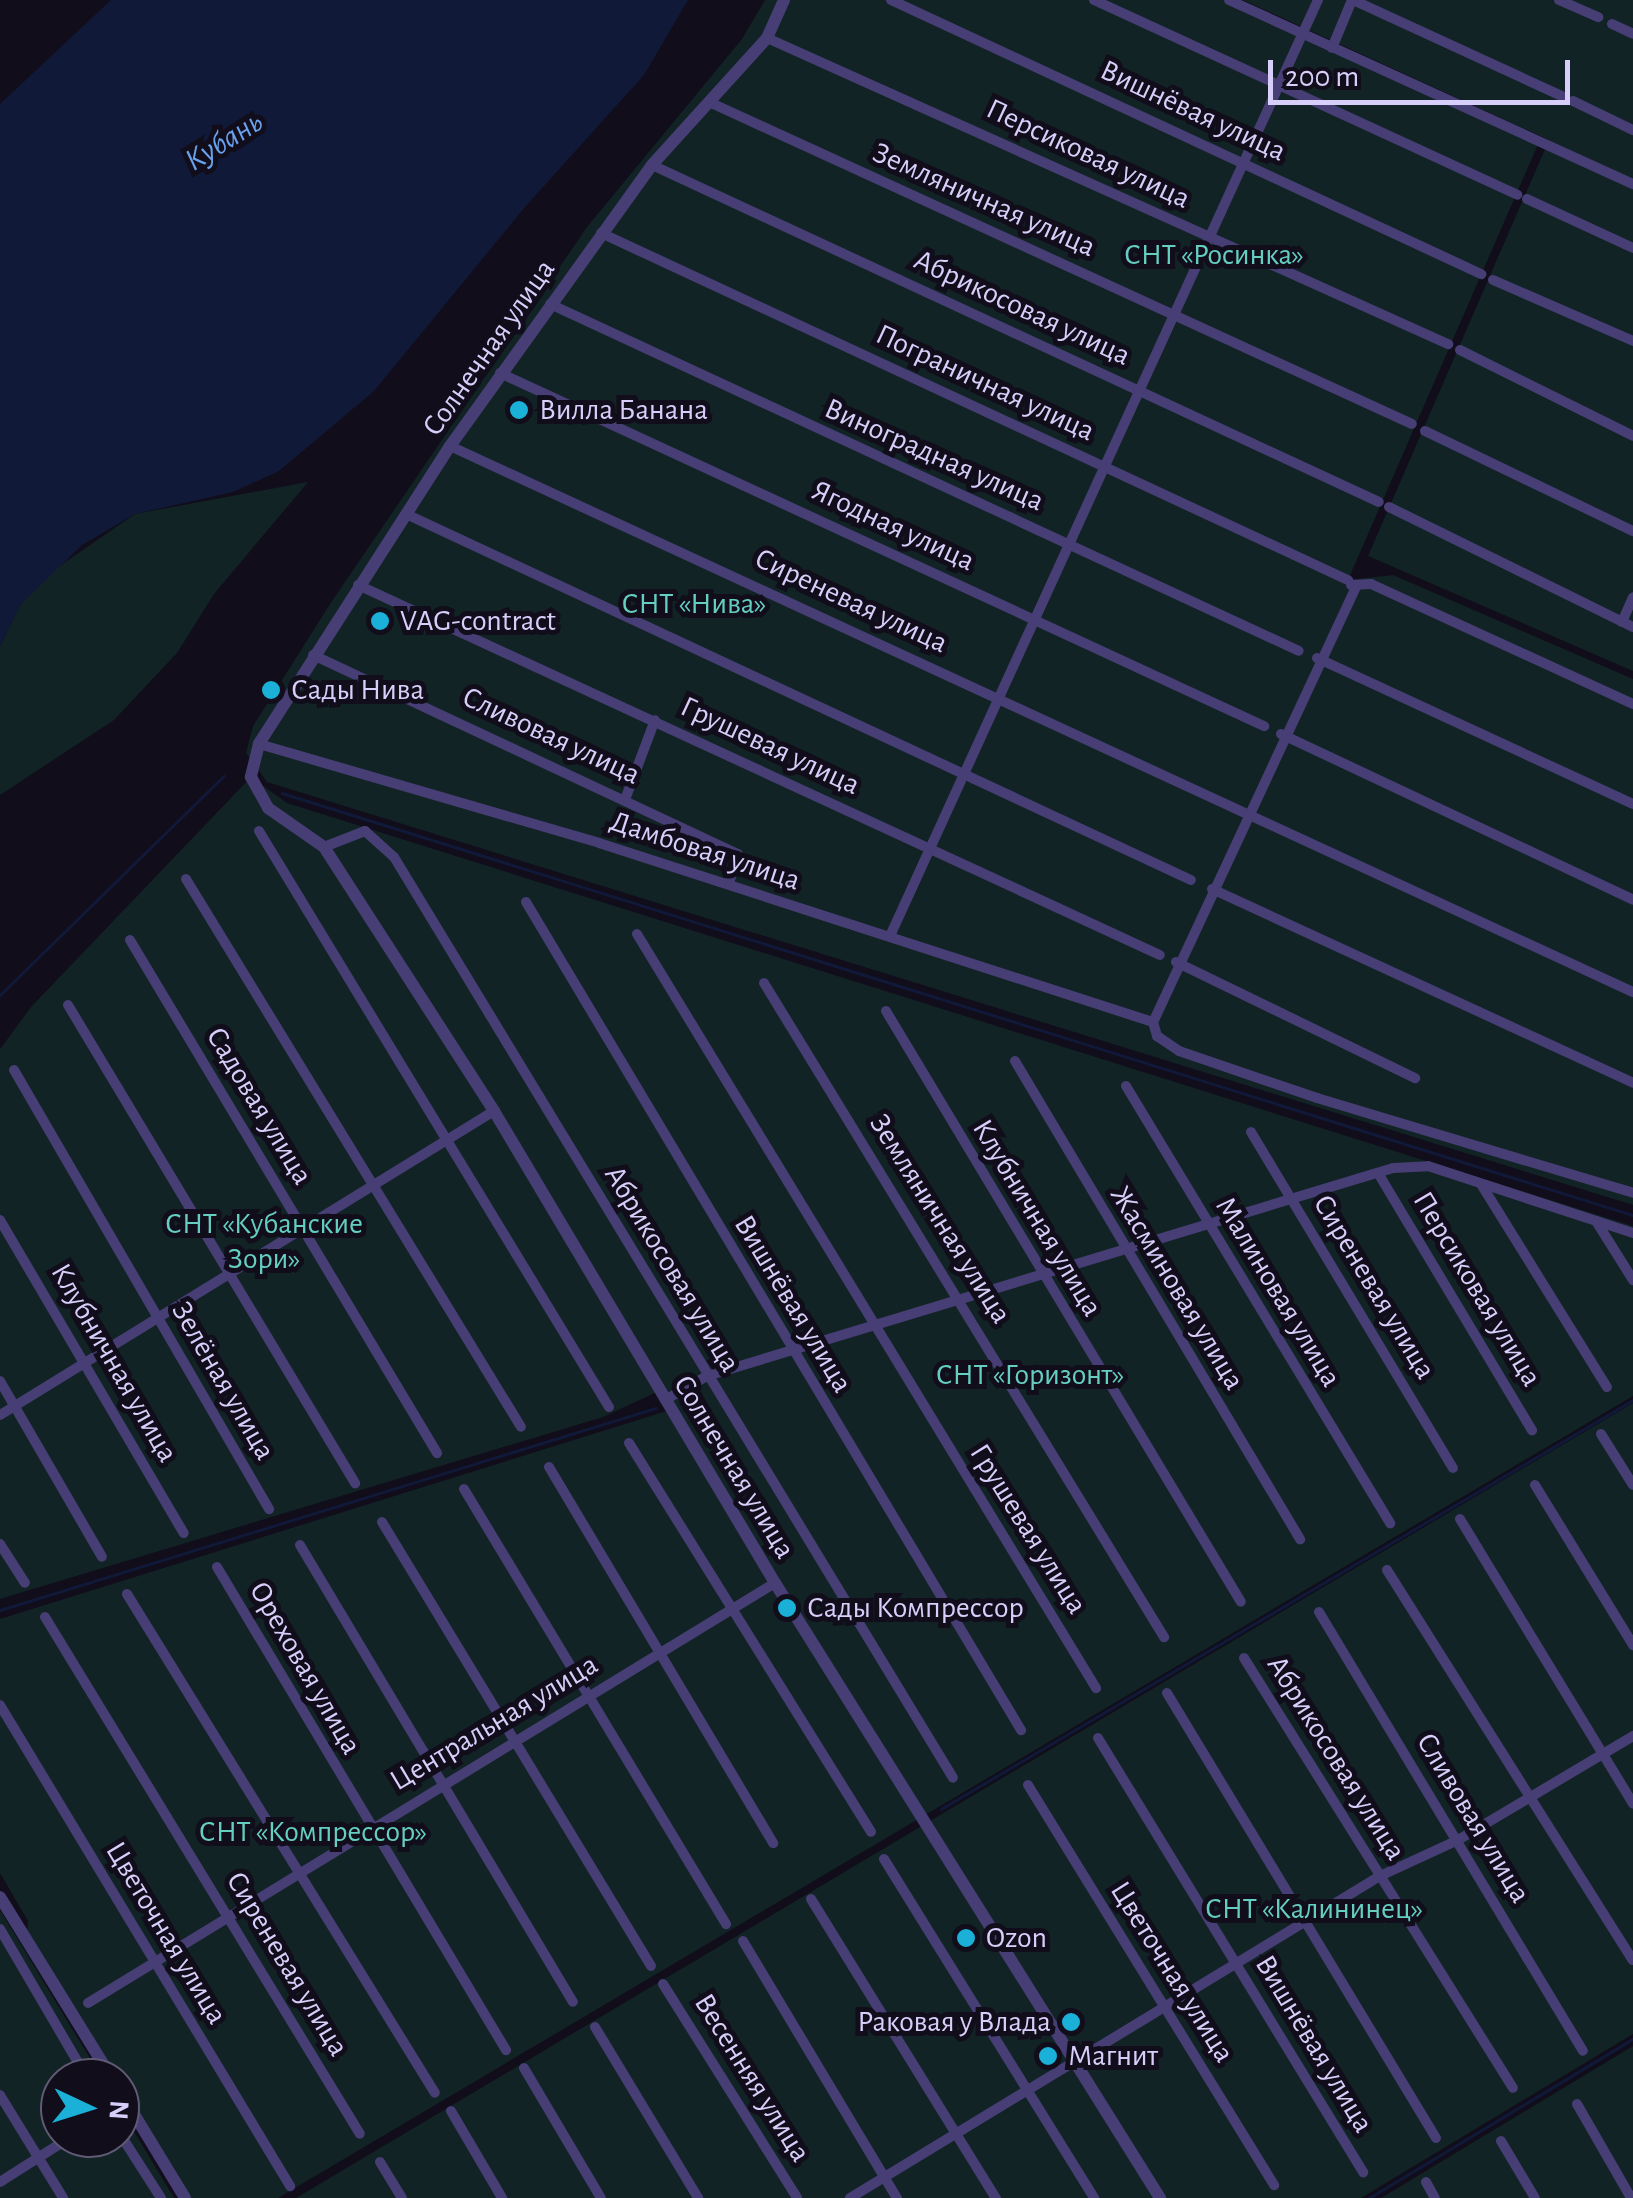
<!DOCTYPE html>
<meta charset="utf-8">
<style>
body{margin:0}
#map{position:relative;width:1633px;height:2198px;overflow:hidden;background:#110d1b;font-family:"Alegreya Sans",sans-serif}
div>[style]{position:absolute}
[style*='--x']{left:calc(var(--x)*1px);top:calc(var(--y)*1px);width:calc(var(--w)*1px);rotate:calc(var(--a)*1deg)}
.green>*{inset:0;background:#112324}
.water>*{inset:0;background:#101a38}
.stream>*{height:2.5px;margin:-1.25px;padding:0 1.25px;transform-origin:1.25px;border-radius:1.25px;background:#101a38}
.minor>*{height:10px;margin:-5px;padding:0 5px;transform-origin:5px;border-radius:5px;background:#463e74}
.tertiary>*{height:12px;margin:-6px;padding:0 6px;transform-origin:6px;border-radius:6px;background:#463e74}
.dots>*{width:28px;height:28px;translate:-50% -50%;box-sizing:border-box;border:5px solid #110d1b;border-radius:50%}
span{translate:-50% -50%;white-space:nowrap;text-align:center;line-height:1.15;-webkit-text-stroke:10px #110d1b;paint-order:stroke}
.street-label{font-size:30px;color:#d7cef9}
.park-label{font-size:30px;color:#64cfc0}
.poi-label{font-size:30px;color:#d7cef9}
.left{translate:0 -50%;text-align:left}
.right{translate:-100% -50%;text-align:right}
.water-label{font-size:32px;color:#68a1ec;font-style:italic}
.north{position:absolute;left:40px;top:2058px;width:100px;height:100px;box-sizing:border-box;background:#110d1b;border:2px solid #605a74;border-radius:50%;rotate:94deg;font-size:28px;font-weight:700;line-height:40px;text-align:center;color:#d7cef9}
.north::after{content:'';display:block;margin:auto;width:35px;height:45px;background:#1bb0d7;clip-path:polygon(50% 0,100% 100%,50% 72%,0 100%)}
.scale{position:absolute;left:1268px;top:60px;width:302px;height:45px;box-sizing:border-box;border:5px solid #d7cef9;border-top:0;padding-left:12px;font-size:30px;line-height:35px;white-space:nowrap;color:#d7cef9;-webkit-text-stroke:8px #110d1b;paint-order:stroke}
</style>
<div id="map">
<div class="green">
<i style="clip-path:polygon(765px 0,1229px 0,1539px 142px,1348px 580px,1393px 575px,1633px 679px,1633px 1205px,267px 782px,246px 753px,253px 726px,330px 604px,587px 227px,742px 39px)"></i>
<i style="clip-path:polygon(1243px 0,1633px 0,1633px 671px,1368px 556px,1549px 140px)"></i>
<i style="clip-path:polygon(308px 482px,214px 594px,177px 653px,114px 720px,0 795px,0 647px,20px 605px,51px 572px,135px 514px)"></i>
<i style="clip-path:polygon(251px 777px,287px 803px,1633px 1226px,1633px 1396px,278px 2198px,179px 2198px,120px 2100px,120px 2078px,107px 2078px,26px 1944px,28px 1921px,0 1873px,0 1619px,670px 1410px,659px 1391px,603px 1417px,0 1599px,0 1049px,31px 1007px)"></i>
<i style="clip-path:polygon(1633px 1403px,1633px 2034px,1361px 2198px,296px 2198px)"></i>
<i style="clip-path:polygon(0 1910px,102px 2078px,60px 2078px,60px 2138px,120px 2138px,120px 2108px,174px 2198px,0 2198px)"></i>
<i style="clip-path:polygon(1633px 2046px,1633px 2198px,1381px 2198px)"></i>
</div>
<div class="water">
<i style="clip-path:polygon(111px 0,688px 0,644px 75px,525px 207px,374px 391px,279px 471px,233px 492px,135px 514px,82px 545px,20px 605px,0 647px,0 104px)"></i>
</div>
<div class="stream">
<i style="--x:282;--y:793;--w:1415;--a:17.35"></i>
<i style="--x:0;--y:995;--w:313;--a:-44.4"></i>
<i style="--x:0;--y:1610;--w:686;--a:-17.12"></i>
<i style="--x:941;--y:1809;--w:804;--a:-30.58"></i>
<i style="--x:1369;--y:2198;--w:308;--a:-31.1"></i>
</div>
<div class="minor">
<i style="--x:891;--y:0;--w:651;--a:24.91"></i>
<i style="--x:1094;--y:0;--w:466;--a:24.7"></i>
<i style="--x:1229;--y:0;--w:444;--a:24.5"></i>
<i style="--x:1353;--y:0;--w:230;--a:24.7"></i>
<i style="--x:1559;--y:0;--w:43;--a:23.6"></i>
<i style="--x:1612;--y:24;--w:23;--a:25"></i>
<i style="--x:767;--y:38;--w:747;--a:24.2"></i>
<i style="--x:1332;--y:48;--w:52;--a:-67.4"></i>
<i style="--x:1573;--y:101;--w:67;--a:25.8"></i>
<i style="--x:709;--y:102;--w:773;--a:24.61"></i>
<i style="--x:652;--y:165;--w:801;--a:24.87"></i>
<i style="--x:1527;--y:199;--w:117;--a:24.8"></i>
<i style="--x:601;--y:233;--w:824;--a:24.92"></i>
<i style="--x:1493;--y:280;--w:153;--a:23.5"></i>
<i style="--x:550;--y:304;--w:825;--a:24.86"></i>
<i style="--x:1460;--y:350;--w:193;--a:26.4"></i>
<i style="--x:500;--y:373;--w:842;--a:24.8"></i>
<i style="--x:1425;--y:431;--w:231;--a:25.7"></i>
<i style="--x:450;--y:446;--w:1303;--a:24.78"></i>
<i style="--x:1389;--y:507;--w:272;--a:26.2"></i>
<i style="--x:406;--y:514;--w:866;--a:25"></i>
<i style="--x:358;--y:585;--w:883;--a:24.77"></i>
<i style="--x:1351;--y:585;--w:20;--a:-3"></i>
<i style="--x:1371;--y:584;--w:288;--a:24.6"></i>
<i style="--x:1356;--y:587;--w:480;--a:115"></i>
<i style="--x:1153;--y:1022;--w:15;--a:74"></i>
<i style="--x:1157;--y:1036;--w:27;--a:34"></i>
<i style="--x:1179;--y:1051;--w:146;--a:18.8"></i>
<i style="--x:1317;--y:1098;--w:330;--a:16.7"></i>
<i style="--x:1622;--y:622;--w:27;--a:-66"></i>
<i style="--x:313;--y:655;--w:469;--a:25.1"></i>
<i style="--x:738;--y:854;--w:31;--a:107"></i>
<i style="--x:1317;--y:658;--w:348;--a:24.8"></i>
<i style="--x:1281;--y:734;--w:389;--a:25.2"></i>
<i style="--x:259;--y:744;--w:354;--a:16.2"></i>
<i style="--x:599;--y:843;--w:582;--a:17.91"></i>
<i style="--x:626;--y:797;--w:82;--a:-69.4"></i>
<i style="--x:259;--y:831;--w:674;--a:58.72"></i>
<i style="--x:324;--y:847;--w:44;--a:-21.3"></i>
<i style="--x:365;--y:831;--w:39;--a:42"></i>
<i style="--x:394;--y:857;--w:1077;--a:58.74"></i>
<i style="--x:186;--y:879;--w:642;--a:58.56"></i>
<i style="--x:1212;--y:889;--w:464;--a:24.7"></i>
<i style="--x:526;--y:902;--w:965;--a:59.13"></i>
<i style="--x:637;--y:934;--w:883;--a:58.67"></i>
<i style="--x:890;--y:936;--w:1029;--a:-65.43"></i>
<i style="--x:130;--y:940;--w:598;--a:59.1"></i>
<i style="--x:1176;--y:962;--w:266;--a:25.9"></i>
<i style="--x:764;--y:983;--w:767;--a:58.55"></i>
<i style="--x:68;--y:1005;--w:558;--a:59.02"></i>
<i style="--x:886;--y:1011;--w:689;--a:59.01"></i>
<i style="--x:1015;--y:1061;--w:557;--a:59.2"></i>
<i style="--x:14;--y:1070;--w:508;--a:59.85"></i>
<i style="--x:1126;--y:1086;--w:511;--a:58.86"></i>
<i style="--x:1251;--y:1132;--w:392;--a:59"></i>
<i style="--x:1378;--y:1173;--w:300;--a:59.1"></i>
<i style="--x:1481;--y:1184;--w:239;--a:58.2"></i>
<i style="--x:0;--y:1220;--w:363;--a:59.6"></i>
<i style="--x:1596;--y:1221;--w:70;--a:57.9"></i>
<i style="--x:0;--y:1381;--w:203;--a:59.9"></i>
<i style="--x:665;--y:1400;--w:48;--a:-29.7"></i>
<i style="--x:707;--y:1376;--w:717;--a:-16.87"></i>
<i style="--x:1393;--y:1168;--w:35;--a:-3"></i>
<i style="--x:1428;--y:1166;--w:216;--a:18.1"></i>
<i style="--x:0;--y:1415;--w:580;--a:-31.61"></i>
<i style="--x:1601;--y:1434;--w:60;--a:57.9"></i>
<i style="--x:629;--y:1443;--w:458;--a:58.1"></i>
<i style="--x:549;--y:1467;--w:438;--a:59.2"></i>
<i style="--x:1535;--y:1485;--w:188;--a:58.5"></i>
<i style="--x:464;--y:1489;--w:508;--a:58.94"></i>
<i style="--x:1460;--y:1519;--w:333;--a:58.7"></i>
<i style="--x:382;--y:1522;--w:519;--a:58.79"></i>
<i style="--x:0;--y:1544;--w:46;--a:57.3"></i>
<i style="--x:300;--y:1545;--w:532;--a:59.15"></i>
<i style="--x:217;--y:1567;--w:563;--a:59.11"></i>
<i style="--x:1387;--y:1570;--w:461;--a:57.8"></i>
<i style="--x:127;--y:1594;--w:586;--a:58.32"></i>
<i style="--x:1319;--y:1612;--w:512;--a:58.98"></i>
<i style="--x:45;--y:1617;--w:605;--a:58.65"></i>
<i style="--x:1244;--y:1658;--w:507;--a:57.97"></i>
<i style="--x:1167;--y:1693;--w:520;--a:58.85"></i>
<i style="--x:0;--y:1705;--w:562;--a:58.91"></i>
<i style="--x:1098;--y:1738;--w:509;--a:58.59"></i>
<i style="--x:1028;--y:1785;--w:470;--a:58.4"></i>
<i style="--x:884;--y:1859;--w:399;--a:58.2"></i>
<i style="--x:811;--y:1899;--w:352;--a:58.3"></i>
<i style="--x:0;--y:1929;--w:173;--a:59.7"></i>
<i style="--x:743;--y:1941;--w:300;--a:59.1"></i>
<i style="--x:663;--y:1984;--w:252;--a:57.9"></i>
<i style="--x:88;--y:2003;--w:805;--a:-31.44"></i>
<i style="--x:595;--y:2027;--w:200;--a:58.9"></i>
<i style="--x:524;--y:2068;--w:151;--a:59.4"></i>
<i style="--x:0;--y:2095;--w:121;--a:58.5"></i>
<i style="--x:1577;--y:2104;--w:108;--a:60.1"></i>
<i style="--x:451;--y:2111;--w:101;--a:59.6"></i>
<i style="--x:120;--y:2134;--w:76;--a:57.4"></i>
<i style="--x:1501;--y:2141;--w:66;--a:59.2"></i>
<i style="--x:380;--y:2162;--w:42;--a:58.6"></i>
<i style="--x:0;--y:2182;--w:82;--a:-32.5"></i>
<i style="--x:1426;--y:2182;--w:18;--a:61"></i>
<i style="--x:850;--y:2198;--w:620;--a:-31.28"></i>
<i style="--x:1380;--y:1876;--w:86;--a:-24.8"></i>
<i style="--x:1458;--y:1840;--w:204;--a:-30.7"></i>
</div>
<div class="tertiary">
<i style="--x:784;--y:0;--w:42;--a:114.1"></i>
<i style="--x:767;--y:38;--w:171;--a:132.2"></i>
<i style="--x:652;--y:165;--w:346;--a:125.7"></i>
<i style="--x:450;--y:446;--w:354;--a:122.7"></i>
<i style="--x:259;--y:744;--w:34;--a:104"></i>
<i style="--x:251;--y:777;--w:35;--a:61"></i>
<i style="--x:268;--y:808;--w:68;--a:34.9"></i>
<i style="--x:324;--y:847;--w:314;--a:57.2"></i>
<i style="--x:494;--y:1111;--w:549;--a:59.23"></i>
<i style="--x:775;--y:1583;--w:726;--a:57.95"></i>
<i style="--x:0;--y:1897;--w:213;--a:58.3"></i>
<i style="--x:120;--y:2091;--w:125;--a:58.7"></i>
</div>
<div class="dots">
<i style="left:519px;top:410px;background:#1bb0d7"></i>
<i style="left:380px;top:621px;background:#1bb0d7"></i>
<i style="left:271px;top:690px;background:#1bb0d7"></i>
<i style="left:787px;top:1608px;background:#1bb0d7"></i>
<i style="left:966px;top:1938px;background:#1bb0d7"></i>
<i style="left:1071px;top:2022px;background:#1bb0d7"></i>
<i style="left:1048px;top:2056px;background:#1bb0d7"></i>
</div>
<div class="street-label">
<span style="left:1193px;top:111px;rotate:25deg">Вишнёвая улица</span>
<span style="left:1088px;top:154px;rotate:25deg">Персиковая улица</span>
<span style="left:984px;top:200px;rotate:24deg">Земляничная улица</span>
<span style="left:1022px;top:308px;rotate:25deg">Абрикосовая улица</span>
<span style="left:489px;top:348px;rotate:-55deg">Солнечная улица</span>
<span style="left:985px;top:383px;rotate:25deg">Пограничная улица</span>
<span style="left:934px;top:455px;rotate:24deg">Виноградная улица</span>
<span style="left:893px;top:526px;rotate:25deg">Ягодная улица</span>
<span style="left:851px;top:601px;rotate:25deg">Сиреневая улица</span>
<span style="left:551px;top:736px;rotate:25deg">Сливовая улица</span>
<span style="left:770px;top:746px;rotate:25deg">Грушевая улица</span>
<span style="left:705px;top:851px;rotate:18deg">Дамбовая улица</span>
<span style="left:259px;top:1106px;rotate:59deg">Садовая улица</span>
<span style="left:1037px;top:1218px;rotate:59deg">Клубничная улица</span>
<span style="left:940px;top:1219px;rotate:58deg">Земляничная улица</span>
<span style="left:672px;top:1269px;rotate:59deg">Абрикосовая улица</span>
<span style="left:1374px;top:1287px;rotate:59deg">Сиреневая улица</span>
<span style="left:1177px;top:1288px;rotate:59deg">Жасминовая улица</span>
<span style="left:1477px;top:1289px;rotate:59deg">Персиковая улица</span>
<span style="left:1278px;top:1292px;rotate:59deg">Малиновая улица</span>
<span style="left:793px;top:1304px;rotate:59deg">Вишнёвая улица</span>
<span style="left:114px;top:1363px;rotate:60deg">Клубничная улица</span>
<span style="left:223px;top:1381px;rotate:60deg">Зелёная улица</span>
<span style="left:734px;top:1467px;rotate:59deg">Солнечная улица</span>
<span style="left:1028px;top:1529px;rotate:58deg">Грушевая улица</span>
<span style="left:305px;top:1668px;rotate:60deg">Ореховая улица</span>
<span style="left:494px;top:1723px;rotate:-31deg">Центральная улица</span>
<span style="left:1336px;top:1758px;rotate:58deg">Абрикосовая улица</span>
<span style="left:1473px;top:1818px;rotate:59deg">Сливовая улица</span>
<span style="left:166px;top:1933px;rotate:59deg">Цветочная улица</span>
<span style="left:287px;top:1964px;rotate:59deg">Сиреневая улица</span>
<span style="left:1172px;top:1972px;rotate:58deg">Цветочная улица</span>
<span style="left:1314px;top:2044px;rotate:59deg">Вишнёвая улица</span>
<span style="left:752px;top:2078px;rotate:58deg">Весенняя улица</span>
</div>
<div class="park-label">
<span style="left:1214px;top:255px">СНТ «Росинка»</span>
<span style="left:694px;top:604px">СНТ «Нива»</span>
<span style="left:264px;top:1241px">СНТ «Кубанские<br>Зори»</span>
<span style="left:1030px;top:1375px">СНТ «Горизонт»</span>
<span style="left:313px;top:1832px">СНТ «Компрессор»</span>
<span style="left:1314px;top:1909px">СНТ «Калининец»</span>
</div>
<div class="poi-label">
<span class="left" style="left:539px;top:410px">Вилла Банана</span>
<span class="left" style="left:400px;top:621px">VAG-contract</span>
<span class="left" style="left:291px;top:690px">Сады Нива</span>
<span class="left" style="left:807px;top:1608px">Сады Компрессор</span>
<span class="left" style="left:986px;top:1938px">Ozon</span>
<span class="right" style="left:1051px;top:2022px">Раковая у Влада</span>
<span class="left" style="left:1068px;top:2056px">Магнит</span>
</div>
<div class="water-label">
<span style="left:224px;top:141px;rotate:-32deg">Кубань</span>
</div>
<div class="north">N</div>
<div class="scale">200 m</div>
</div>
